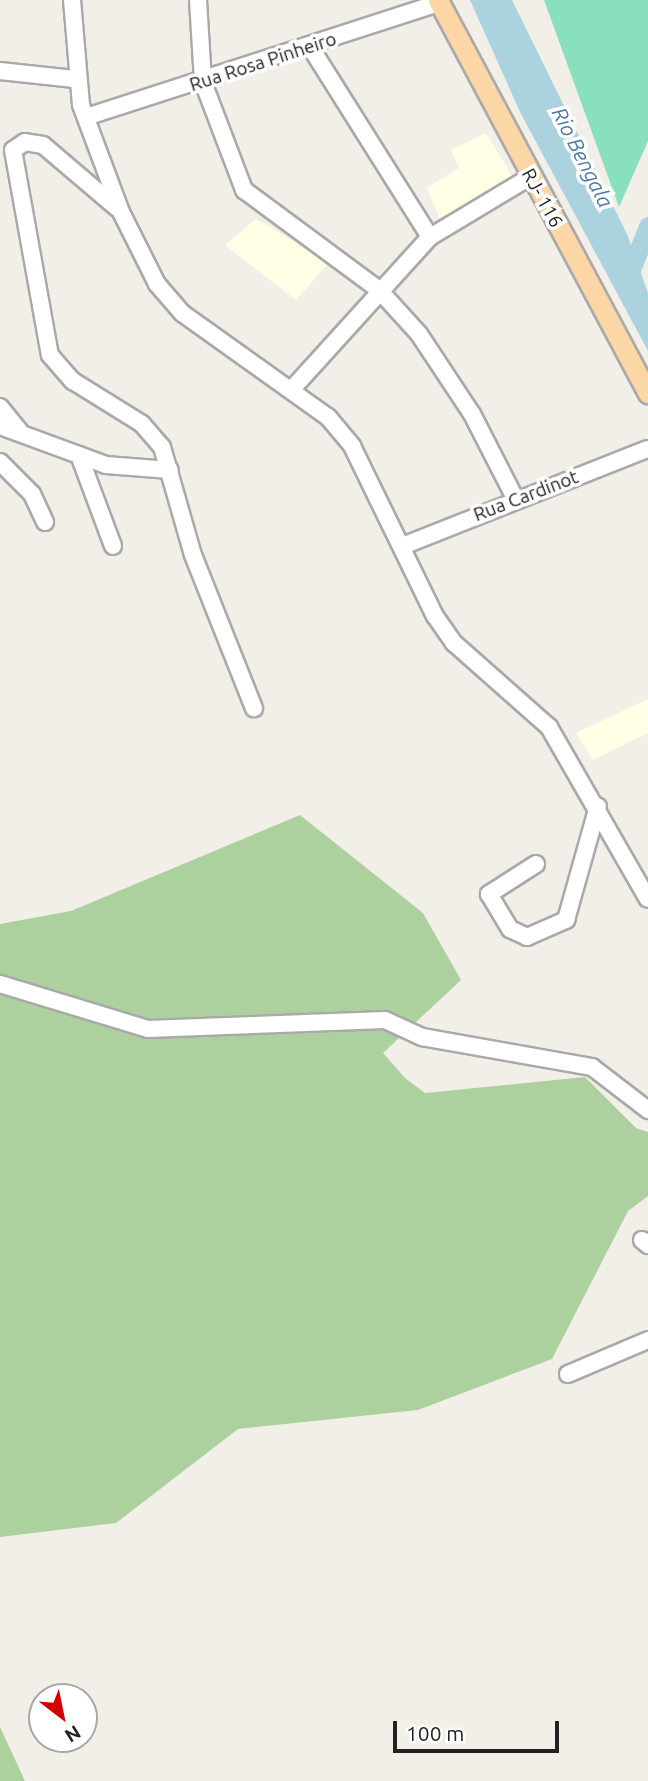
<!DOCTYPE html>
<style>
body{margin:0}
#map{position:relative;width:648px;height:1781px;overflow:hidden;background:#f2efe9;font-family:Ubuntu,sans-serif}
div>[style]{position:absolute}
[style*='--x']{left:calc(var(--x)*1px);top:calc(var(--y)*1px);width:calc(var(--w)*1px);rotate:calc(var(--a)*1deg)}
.education>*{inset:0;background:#ffffe5}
.forest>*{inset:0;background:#add19e}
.pitch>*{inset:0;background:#88e0be}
.water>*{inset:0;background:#aad3df}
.river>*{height:19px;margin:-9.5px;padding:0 9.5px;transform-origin:9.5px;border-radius:9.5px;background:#aad3df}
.roads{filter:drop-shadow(2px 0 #a9a9a9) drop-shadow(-2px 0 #a9a9a9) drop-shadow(0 2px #a9a9a9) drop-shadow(0 -2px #a9a9a9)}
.minor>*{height:16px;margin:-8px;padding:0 8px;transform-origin:8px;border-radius:8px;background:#fff}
.major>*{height:19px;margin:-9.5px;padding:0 9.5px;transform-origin:9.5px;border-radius:9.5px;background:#fcd6a4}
span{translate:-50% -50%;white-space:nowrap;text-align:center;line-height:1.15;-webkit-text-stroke:7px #fff;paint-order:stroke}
.street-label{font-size:19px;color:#222}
.water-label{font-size:21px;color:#4a7aab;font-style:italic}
.north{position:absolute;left:28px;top:1683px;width:70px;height:70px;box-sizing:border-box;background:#fff;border:2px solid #a7a7a7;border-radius:50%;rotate:148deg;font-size:19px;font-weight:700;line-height:28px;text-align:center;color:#222}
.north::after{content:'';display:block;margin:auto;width:24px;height:32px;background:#d40000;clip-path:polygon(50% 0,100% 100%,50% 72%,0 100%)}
.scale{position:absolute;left:393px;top:1721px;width:166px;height:32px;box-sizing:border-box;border:4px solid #222;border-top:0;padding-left:9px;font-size:21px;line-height:24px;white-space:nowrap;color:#222;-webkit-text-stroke:5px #fff;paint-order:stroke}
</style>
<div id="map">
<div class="education">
<i style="clip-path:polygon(486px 133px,514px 179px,442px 224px,427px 188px,459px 168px,451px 150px)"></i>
<i style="clip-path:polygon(256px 219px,329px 262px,296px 300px,225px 245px)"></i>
<i style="clip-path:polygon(648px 699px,648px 733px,593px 760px,576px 733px)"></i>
</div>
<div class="forest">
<i style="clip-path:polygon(300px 815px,423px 913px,461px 980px,383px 1053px,405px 1078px,425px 1093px,585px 1077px,636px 1128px,648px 1132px,648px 1196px,628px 1211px,552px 1359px,418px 1410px,238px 1429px,116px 1523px,0 1537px,0 924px,71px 911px)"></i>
<i style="clip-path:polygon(0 1727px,25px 1781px,0 1781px)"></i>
</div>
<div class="pitch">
<i style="clip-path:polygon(544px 0,648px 0,648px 141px,619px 207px)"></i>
</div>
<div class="water">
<i style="clip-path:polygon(470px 0,512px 0,627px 234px,648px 293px,648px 351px,520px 112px)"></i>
</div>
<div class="river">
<i style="--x:627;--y:280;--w:58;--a:-68.7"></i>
</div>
<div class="roads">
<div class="minor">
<i style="--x:72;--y:0;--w:105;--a:85.1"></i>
<i style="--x:81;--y:105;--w:114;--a:69.5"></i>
<i style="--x:121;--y:212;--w:80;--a:63.4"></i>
<i style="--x:157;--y:284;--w:38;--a:49"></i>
<i style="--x:182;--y:313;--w:179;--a:35.5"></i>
<i style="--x:328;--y:417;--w:38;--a:50"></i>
<i style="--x:352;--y:446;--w:189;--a:64"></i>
<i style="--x:435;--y:616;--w:33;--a:55"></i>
<i style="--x:454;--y:643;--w:127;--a:41.5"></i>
<i style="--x:549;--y:727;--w:198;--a:60.1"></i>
<i style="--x:198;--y:0;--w:82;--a:86.5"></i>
<i style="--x:203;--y:82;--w:116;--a:69.2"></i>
<i style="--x:244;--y:190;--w:168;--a:36.5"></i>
<i style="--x:379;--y:290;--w:59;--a:47.7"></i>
<i style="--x:419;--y:334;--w:96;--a:56.5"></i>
<i style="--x:472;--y:414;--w:97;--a:62.9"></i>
<i style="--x:311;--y:48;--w:223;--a:57.8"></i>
<i style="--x:0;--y:71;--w:75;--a:6.1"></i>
<i style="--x:86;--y:117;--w:371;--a:-17.9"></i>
<i style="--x:117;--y:208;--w:97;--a:-139.6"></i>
<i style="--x:43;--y:145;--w:18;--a:-171"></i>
<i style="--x:25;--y:142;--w:14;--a:146"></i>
<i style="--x:13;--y:150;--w:208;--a:79.8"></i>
<i style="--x:50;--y:355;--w:35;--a:49"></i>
<i style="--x:73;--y:381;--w:81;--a:31.9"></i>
<i style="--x:142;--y:424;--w:30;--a:49"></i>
<i style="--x:162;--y:447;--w:112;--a:74"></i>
<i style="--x:193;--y:555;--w:165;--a:68.3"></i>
<i style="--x:293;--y:388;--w:204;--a:-47.8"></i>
<i style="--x:430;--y:237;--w:117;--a:-31"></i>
<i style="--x:0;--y:407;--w:33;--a:51"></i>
<i style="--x:0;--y:426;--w:113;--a:20.2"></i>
<i style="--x:106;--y:465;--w:64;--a:4.5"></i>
<i style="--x:79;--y:455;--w:97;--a:69.5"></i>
<i style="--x:0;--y:462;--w:45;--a:45"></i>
<i style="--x:32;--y:494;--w:31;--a:65"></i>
<i style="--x:405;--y:545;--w:261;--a:-21.6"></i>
<i style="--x:536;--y:864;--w:56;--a:147.4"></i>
<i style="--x:489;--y:894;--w:41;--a:59"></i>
<i style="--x:510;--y:929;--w:19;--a:25"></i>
<i style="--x:527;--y:937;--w:43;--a:-23.6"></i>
<i style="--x:566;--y:920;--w:118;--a:-74.3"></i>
<i style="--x:0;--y:984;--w:155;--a:16.9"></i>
<i style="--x:148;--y:1029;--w:237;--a:-2.2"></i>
<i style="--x:385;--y:1020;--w:41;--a:24.7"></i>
<i style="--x:422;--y:1037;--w:173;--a:10"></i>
<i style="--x:592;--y:1067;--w:71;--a:37.5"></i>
<i style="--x:642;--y:1240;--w:8;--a:40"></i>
<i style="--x:568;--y:1374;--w:87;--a:-23"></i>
</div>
<div class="major">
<i style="--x:438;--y:0;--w:446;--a:61.9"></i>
</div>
</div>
<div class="street-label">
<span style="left:263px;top:62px;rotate:-18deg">Rua Rosa Pinheiro</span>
<span style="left:542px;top:198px;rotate:61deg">RJ- 116</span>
<span style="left:526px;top:496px;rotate:-21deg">Rua Cardinot</span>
</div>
<div class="water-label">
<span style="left:583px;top:157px;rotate:63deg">Rio Bengala</span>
</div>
<div class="north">N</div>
<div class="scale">100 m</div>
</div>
